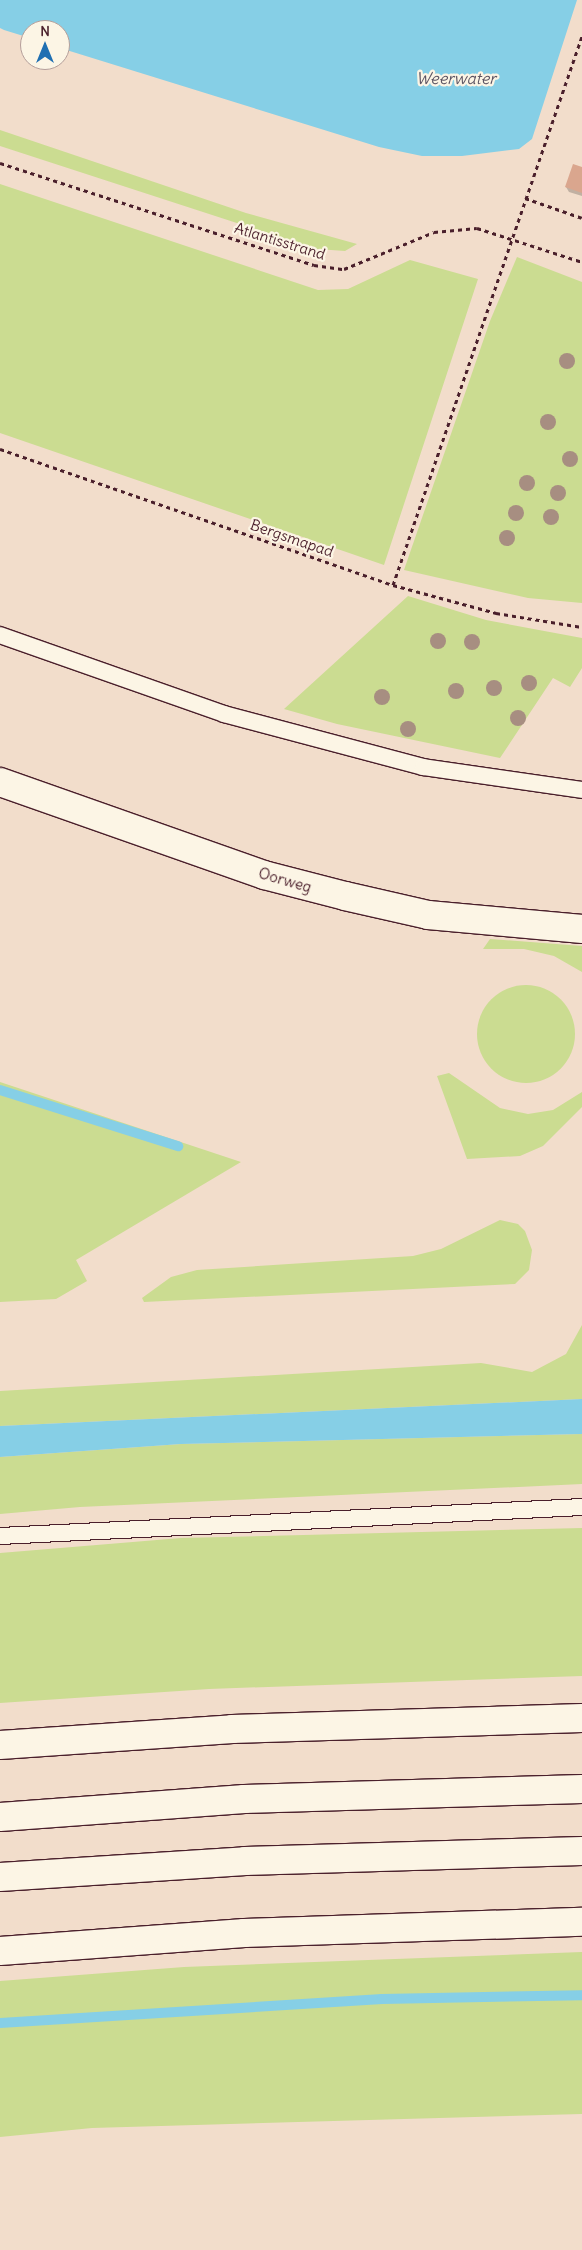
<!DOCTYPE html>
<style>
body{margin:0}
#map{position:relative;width:582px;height:2250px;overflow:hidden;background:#f2ddcb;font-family:Delius,sans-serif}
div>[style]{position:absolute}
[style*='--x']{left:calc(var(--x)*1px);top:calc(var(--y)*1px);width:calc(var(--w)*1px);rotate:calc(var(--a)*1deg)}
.green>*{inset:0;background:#cbdc91}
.round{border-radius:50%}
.water>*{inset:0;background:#86cfe6}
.shadow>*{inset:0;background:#0003}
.stream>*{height:10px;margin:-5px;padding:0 5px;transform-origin:5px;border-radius:5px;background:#86cfe6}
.building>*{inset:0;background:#daa68e}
.path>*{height:3px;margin-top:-1.5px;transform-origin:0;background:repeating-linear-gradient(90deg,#4a1f2b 0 4px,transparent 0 8px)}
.roads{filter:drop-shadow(1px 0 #4a1f2b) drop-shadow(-1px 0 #4a1f2b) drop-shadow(0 1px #4a1f2b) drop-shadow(0 -1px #4a1f2b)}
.lane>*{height:16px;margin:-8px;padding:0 8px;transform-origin:8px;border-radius:8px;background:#fcf5e5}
.secondary>*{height:28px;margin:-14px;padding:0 14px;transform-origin:14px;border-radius:14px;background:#fcf5e5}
.highway>*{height:28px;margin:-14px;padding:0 14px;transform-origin:14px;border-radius:14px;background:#fcf5e5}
.trees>*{width:16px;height:16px;margin:-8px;border-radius:50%;background:#a78e81}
span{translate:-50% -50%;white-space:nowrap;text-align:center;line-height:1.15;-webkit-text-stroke:4.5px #fcf5e5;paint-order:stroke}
.street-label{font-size:15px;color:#4a1f2b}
.water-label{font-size:16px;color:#5c5463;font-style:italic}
.north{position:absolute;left:20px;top:20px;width:50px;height:50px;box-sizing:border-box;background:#fcf5e5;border:1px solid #b59f9b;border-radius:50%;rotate:0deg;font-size:14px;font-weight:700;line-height:20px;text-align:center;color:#4a1f2b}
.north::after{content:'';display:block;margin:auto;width:18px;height:22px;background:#1f6fb2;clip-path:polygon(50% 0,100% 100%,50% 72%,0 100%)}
</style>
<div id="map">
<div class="green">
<i style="clip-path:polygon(0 130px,246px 213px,357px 244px,345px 251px,317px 249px,0 146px)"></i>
<i style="clip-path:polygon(0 184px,318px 290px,348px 289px,410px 260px,478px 279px,384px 565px,0 433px)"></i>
<i style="clip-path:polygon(517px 257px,582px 282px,582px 603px,528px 598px,404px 570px,490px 321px)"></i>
<i style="clip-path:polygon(408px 596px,486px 620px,582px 638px,582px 668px,570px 687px,553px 678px,500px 758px,337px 724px,284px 709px)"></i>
<i style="clip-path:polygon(490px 939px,582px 946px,582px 972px,554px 956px,524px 949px,483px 949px)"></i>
<i class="round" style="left:477px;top:985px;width:98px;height:98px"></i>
<i style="clip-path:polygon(449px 1073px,500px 1108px,528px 1114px,553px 1110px,582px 1092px,582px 1107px,543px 1146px,520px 1156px,467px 1159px,437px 1076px)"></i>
<i style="clip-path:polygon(0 1082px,241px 1162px,76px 1260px,87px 1281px,56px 1299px,0 1302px)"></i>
<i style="clip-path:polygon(500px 1220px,518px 1224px,525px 1231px,532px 1250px,529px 1270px,515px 1284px,144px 1302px,142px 1298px,171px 1277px,197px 1270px,413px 1256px,441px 1249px)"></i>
<i style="clip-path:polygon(582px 1325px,582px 1399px,0 1426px,0 1391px,481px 1363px,532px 1372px,566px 1354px)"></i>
<i style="clip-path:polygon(582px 1434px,582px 1484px,80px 1507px,0 1514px,0 1457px,181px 1444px)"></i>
<i style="clip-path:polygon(582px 1528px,582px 1676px,209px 1689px,0 1703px,0 1553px,181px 1538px)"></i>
<i style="clip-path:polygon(582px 1952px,582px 2114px,92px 2128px,0 2137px,0 1981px,184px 1967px)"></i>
</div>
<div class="water">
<i style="clip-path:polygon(0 0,577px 0,532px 139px,519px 149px,462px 156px,422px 156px,379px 147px,60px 48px,60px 30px,30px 30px,30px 38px,4px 30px,0 28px)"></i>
<i style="clip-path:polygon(582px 1399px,582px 1434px,181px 1444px,0 1457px,0 1426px)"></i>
</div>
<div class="shadow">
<i style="clip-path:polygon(582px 168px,582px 196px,569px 192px,566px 187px)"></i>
</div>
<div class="stream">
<i style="--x:0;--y:1090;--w:187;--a:17.5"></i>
<i style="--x:0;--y:2023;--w:383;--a:-3.6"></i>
<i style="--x:382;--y:1999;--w:200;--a:-1.1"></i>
</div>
<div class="building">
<i style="clip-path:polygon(573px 164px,582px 167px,582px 193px,565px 187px)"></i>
</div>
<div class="path">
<i style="--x:0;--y:163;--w:330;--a:18"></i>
<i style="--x:314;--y:265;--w:30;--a:8"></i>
<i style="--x:344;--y:269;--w:97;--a:-22.3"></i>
<i style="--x:434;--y:232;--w:43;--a:-5.3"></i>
<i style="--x:477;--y:228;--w:110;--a:17.9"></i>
<i style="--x:525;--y:198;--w:60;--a:19.3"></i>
<i style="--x:0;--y:449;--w:416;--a:19.1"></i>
<i style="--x:393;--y:585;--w:107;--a:15.2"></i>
<i style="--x:496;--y:613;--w:87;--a:9.2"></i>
<i style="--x:393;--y:585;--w:581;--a:-71"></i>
</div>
<div class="roads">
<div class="lane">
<i style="--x:0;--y:635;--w:238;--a:19.4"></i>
<i style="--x:224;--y:714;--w:206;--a:14.9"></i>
<i style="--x:423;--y:767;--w:161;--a:8.2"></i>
<i style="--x:0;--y:1536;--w:583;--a:-2.85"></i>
</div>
<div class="secondary">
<i style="--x:0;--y:782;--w:280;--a:19.4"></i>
<i style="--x:264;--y:875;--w:84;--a:14.5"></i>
<i style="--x:345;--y:896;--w:85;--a:12.9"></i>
<i style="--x:428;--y:915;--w:155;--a:5.2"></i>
</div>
<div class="highway">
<i style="--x:0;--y:1745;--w:233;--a:-3.9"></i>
<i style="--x:232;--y:1729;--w:350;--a:-1.8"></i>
<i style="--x:0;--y:1817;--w:245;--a:-4.2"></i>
<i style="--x:244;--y:1799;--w:338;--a:-1.7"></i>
<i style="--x:0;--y:1877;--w:246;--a:-3.7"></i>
<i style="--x:245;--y:1861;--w:337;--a:-1.7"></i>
<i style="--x:0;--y:1951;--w:245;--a:-4.2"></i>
<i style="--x:244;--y:1933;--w:338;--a:-1.9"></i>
</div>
</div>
<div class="trees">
<i style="left:567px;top:361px"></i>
<i style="left:548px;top:422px"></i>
<i style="left:570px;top:459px"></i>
<i style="left:527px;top:483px"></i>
<i style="left:558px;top:493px"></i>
<i style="left:516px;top:513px"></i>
<i style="left:551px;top:517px"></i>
<i style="left:507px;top:538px"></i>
<i style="left:438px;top:641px"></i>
<i style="left:472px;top:642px"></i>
<i style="left:529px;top:683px"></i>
<i style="left:494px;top:688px"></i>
<i style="left:456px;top:691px"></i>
<i style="left:382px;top:697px"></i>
<i style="left:518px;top:718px"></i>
<i style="left:408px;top:729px"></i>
</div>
<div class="street-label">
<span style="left:280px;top:241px;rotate:17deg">Atlantisstrand</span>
<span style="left:292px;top:538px;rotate:19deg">Bergsmapad</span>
<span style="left:285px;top:880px;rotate:16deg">Oorweg</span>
</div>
<div class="water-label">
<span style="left:456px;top:78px">Weerwater</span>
</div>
<div class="north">N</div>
</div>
